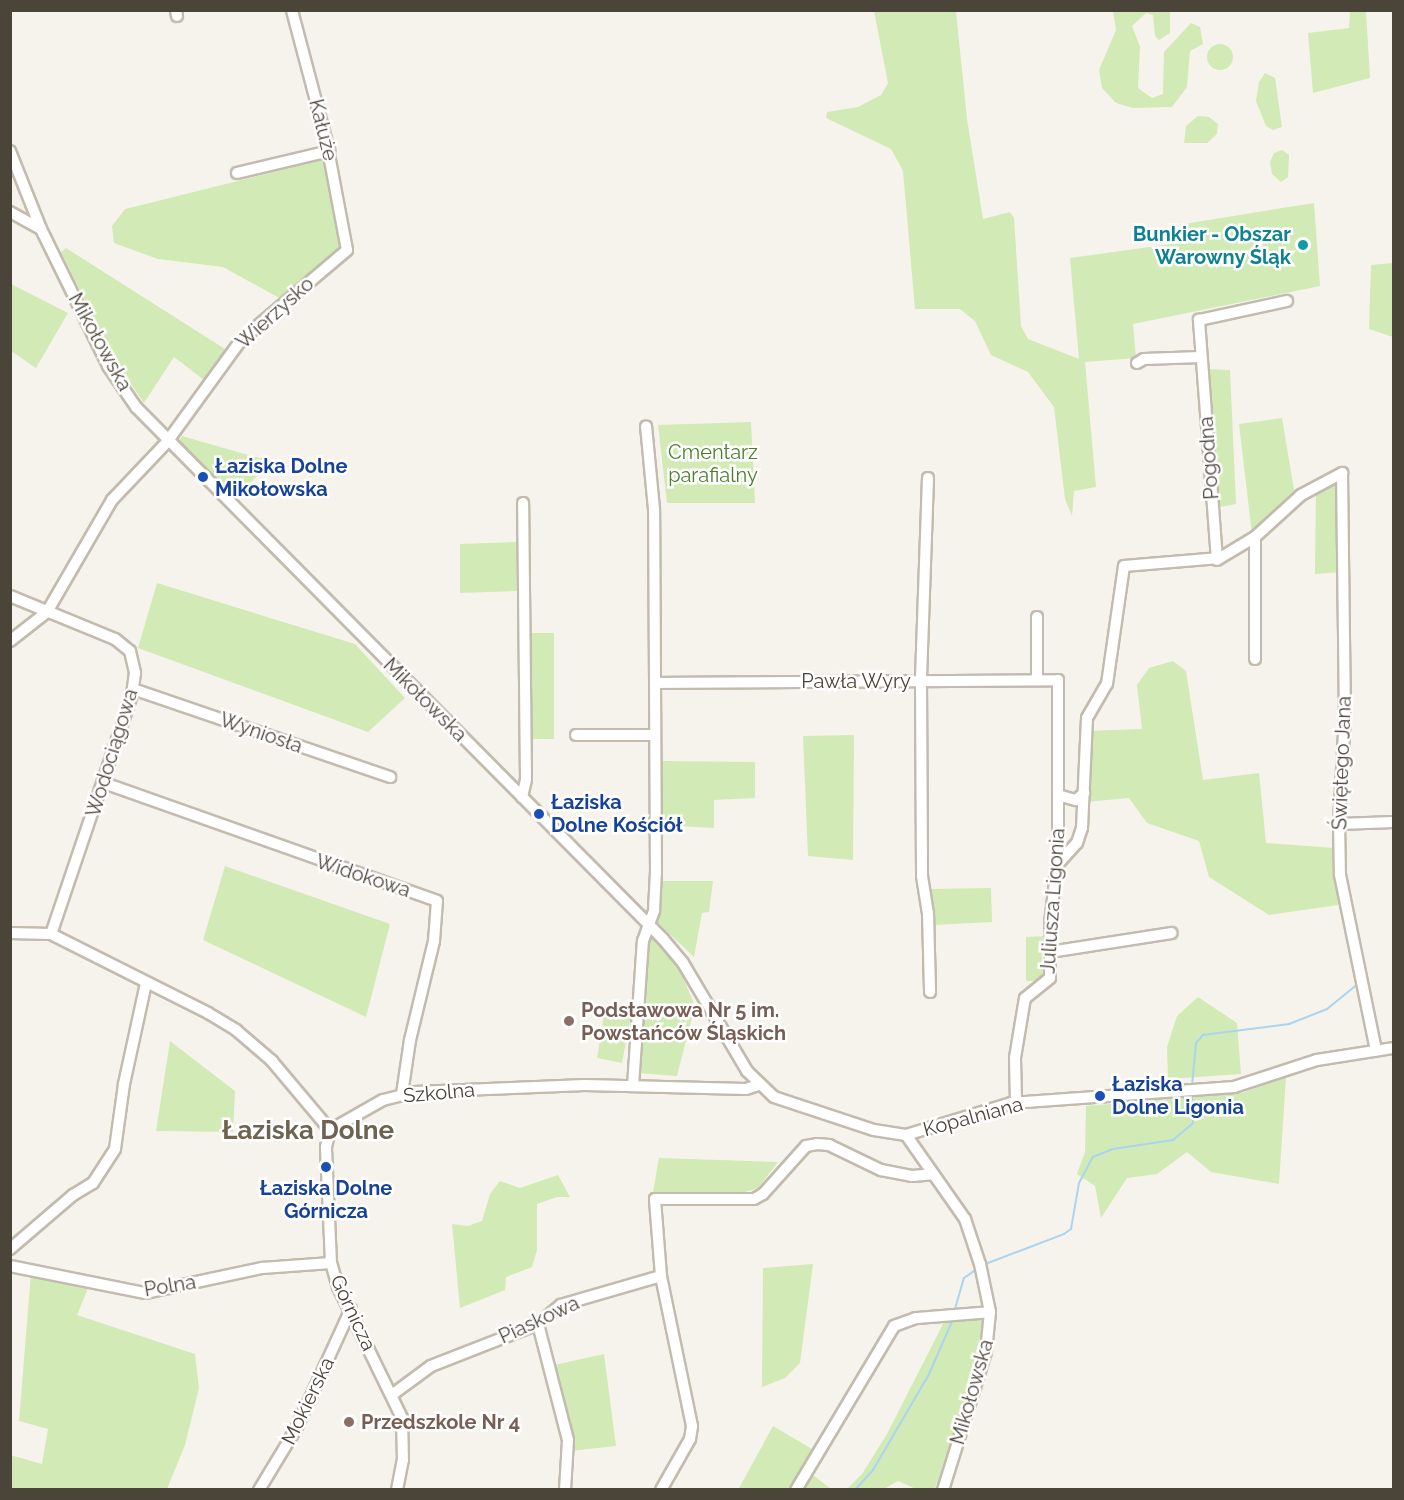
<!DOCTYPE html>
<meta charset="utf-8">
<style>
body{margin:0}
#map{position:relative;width:1404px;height:1500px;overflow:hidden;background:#f6f3ec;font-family:Raleway,sans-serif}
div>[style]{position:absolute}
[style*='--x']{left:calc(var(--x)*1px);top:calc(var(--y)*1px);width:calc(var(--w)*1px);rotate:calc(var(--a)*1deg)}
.green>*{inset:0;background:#d2eab5}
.round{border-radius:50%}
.stream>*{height:2px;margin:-1px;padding:0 1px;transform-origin:1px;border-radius:1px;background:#a9d4f2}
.roads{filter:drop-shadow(2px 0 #c2bbae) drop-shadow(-2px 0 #c2bbae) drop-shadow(0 2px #c2bbae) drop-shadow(0 -2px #c2bbae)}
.minor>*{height:10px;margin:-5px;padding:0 5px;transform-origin:5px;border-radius:5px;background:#fff}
.dots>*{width:16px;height:16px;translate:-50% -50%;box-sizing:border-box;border:3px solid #fff;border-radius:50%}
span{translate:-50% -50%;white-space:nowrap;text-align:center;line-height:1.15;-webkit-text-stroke:5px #fff;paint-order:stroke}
.street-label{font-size:20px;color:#4b4439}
.culture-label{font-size:20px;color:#0d838f;font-weight:700}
.right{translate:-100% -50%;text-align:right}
.park-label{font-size:20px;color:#4a7f2a}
.transit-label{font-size:20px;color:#164399;font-weight:700}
.left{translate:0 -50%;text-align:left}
.education-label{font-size:20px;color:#785e54;font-weight:700}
.district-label{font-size:26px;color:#6e6250;font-weight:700}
.frame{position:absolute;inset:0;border:12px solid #4b4439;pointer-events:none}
</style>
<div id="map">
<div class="green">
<i style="clip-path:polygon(874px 11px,956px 11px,967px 119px,983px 219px,1010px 212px,1014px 218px,1021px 326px,1028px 339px,1079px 359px,1070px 258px,1186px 242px,1184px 224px,1314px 203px,1320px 286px,1133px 324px,1136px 358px,1085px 362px,1096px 487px,1074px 491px,1072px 516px,1065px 499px,1054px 407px,1028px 372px,991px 355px,975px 321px,960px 309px,915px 309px,903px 171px,891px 149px,826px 118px,827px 112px,858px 107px,881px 95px,888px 83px)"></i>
<i style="clip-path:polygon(1113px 11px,1170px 11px,1170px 33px,1159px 40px,1155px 36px,1153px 15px,1146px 13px,1132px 26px,1140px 47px,1138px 88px,1152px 98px,1163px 94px,1164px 52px,1191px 23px,1200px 27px,1203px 44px,1190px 51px,1187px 87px,1172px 107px,1133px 108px,1116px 103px,1102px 88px,1099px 70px,1116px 30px)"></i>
<i style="clip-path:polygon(1350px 11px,1366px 11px,1370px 78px,1313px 93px,1308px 33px,1349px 28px)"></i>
<i class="round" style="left:1207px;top:44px;width:26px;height:26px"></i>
<i style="clip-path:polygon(1265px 73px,1275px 78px,1282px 127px,1273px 130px,1266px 126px,1256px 101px,1259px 82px)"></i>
<i style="clip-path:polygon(1198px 116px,1209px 117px,1218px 124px,1217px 134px,1207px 143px,1184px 143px,1186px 126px)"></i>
<i style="clip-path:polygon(1282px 150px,1289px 155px,1288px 177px,1281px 182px,1272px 174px,1270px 162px,1274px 153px)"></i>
<i style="clip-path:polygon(326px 159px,341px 247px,281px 299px,223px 267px,158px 259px,114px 243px,112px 226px,125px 209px)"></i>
<i style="clip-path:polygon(66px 248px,225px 349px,204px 380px,174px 357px,144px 403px,115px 361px,61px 252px)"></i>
<i style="clip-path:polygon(1393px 263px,1394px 263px,1393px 337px,1369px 329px,1371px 265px)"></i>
<i style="clip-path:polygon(11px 284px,68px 313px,36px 368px,11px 351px)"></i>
<i style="clip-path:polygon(1206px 369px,1230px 370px,1236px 504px,1215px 508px)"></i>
<i style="clip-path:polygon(1282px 418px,1295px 496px,1252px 534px,1239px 424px)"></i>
<i style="clip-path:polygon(751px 422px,755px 503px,667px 503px,658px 425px)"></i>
<i style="clip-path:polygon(182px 436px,273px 462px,234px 497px,178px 443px)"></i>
<i style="clip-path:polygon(1338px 477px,1342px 572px,1315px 574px,1316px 490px)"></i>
<i style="clip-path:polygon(516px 542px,517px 591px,460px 593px,460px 544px)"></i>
<i style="clip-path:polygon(157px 583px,355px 644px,405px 698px,368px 732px,138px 648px)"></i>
<i style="clip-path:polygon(528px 633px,554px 633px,554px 739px,530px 739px)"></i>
<i style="clip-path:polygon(1173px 661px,1186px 671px,1203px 780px,1259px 773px,1266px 843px,1334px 848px,1338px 905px,1269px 915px,1209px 877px,1199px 841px,1147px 823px,1129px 798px,1086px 802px,1088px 731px,1142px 729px,1137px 685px,1149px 668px)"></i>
<i style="clip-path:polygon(854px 735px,853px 860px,808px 856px,803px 736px)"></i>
<i style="clip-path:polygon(660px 761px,755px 762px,755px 798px,714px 800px,714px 828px,660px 825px)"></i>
<i style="clip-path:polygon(225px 866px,390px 924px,366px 1017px,203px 940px)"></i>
<i style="clip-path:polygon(660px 881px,713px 881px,709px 912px,702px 913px,694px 957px,656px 921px)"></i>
<i style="clip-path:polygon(991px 888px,992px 922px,933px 925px,928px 889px)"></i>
<i style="clip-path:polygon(648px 936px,653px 936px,679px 968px,695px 1006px,677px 1076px,639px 1073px)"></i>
<i style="clip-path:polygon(1046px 936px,1045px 981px,1026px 981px,1026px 937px)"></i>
<i style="clip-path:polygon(1198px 997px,1237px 1023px,1241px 1074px,1168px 1079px,1167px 1047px,1177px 1016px)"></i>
<i style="clip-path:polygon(605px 1010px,631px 1015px,622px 1063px,597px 1058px)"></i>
<i style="clip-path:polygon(170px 1041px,235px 1091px,233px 1132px,156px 1131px)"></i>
<i style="clip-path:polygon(1286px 1077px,1279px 1184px,1211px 1172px,1187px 1152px,1157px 1174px,1127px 1178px,1101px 1218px,1095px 1186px,1077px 1174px,1085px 1152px,1086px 1106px,1242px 1093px)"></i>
<i style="clip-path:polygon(659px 1158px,778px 1162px,758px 1188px,745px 1192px,653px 1192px)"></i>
<i style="clip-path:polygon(558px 1175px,570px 1197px,557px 1197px,537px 1204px,537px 1250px,532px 1267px,506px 1277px,505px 1290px,460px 1308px,452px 1224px,468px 1226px,482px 1221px,490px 1194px,500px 1181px,520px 1188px)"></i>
<i style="clip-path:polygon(813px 1264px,800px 1363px,785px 1378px,762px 1387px,763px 1268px)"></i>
<i style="clip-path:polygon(31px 1273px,89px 1286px,77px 1315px,195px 1354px,199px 1388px,185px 1445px,167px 1489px,11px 1489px,10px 1455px,42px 1464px,48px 1429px,19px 1421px)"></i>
<i style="clip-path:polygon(985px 1317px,967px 1393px,935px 1489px,916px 1489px,898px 1481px,884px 1489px,846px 1490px,862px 1474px,887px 1434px,945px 1320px)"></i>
<i style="clip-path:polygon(604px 1354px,616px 1446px,570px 1451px,550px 1366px)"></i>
<i style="clip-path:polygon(773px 1426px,812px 1449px,809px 1472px,831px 1489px,738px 1490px)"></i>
</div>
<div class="stream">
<i style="--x:1192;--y:1086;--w:43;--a:-84.7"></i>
<i style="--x:1196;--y:1043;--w:11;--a:-49"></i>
<i style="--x:1203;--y:1035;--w:87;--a:-7.3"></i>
<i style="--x:1289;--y:1024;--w:41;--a:-21.5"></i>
<i style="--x:1327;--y:1009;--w:40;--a:-39"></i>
<i style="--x:988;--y:1263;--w:81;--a:-20.9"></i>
<i style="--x:1064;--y:1234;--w:9;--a:-36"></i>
<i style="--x:1071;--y:1229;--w:47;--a:-80.1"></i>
<i style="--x:1079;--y:1183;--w:30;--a:-62"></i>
<i style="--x:1093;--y:1157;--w:22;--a:-22"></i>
<i style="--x:1113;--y:1149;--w:61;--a:-8.5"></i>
<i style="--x:1173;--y:1140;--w:26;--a:-40"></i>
<i style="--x:1193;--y:1123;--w:28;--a:-92"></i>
<i style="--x:955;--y:1309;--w:32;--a:-74"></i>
<i style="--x:964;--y:1278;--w:12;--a:-35"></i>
<i style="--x:855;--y:1490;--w:27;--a:-48"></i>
<i style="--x:873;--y:1470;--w:111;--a:-59.7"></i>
<i style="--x:929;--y:1374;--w:55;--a:-66.3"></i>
</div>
<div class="roads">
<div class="minor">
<i style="--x:176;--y:10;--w:6;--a:81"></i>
<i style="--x:10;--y:151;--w:84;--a:68.3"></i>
<i style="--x:237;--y:173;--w:95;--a:-13.4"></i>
<i style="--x:10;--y:212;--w:35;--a:29"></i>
<i style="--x:41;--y:229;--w:153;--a:63.9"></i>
<i style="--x:108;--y:366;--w:50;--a:55.7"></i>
<i style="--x:136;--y:407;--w:749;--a:45.27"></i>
<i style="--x:663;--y:939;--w:31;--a:50"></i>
<i style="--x:683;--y:963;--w:126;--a:59.3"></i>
<i style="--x:747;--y:1071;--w:37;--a:44"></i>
<i style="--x:774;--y:1097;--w:105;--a:18.3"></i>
<i style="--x:874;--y:1130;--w:32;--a:9"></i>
<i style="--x:906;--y:1135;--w:110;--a:-16.9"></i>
<i style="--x:1011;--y:1103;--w:224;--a:-4.1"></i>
<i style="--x:1234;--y:1087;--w:87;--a:-18"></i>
<i style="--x:1317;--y:1060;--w:78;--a:-8.9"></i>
<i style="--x:1137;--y:363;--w:8;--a:-30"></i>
<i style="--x:1144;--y:359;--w:57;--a:-2"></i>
<i style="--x:928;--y:478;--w:203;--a:92"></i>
<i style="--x:921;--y:681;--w:195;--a:89.7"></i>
<i style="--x:922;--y:876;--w:37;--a:81"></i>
<i style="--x:928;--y:913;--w:79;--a:88.5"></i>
<i style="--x:1255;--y:537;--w:122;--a:90"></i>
<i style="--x:1217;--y:560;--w:241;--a:-94.3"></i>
<i style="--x:1199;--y:320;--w:90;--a:-12.2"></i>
<i style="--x:10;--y:596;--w:113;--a:22.3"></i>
<i style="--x:115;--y:639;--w:19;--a:39"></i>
<i style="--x:130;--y:651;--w:23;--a:77"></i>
<i style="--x:135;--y:673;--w:22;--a:98"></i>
<i style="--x:132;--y:695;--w:252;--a:108.7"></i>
<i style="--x:1037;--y:617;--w:63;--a:90"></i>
<i style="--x:10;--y:641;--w:47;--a:-38.1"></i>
<i style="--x:47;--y:612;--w:129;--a:-59.9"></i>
<i style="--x:112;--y:500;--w:80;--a:-46.5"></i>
<i style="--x:167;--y:442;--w:126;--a:-54"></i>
<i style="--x:241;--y:340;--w:139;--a:-40.3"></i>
<i style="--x:347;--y:250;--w:113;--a:-100.7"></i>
<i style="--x:326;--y:139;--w:133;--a:-104.8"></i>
<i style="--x:655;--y:683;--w:403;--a:-0.4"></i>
<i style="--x:1058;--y:680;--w:177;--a:90"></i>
<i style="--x:1058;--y:857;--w:66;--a:96.9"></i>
<i style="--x:1050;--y:923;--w:55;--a:90"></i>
<i style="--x:1050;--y:978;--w:32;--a:141"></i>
<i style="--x:1025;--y:998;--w:61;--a:99.5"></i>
<i style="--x:1015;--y:1058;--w:44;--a:88.7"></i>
<i style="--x:133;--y:689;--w:272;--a:18.9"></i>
<i style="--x:576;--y:735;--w:79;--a:0"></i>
<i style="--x:104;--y:783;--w:353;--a:19.5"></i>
<i style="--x:437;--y:901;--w:40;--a:94.3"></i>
<i style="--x:434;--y:941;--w:102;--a:103.6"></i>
<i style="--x:410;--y:1040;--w:55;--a:98.4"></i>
<i style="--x:1058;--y:795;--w:19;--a:16"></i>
<i style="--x:1076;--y:800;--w:11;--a:-41"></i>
<i style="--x:522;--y:797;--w:18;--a:-77"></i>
<i style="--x:526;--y:779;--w:276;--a:-90.6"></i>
<i style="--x:1339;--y:824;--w:55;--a:-2.1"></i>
<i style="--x:1057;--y:865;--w:30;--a:-48"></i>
<i style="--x:1077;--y:843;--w:16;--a:-72"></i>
<i style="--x:1082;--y:828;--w:110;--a:-87.4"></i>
<i style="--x:1087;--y:718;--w:39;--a:-60"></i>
<i style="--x:1107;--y:684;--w:119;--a:-81.8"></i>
<i style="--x:1124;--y:566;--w:96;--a:-4.8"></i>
<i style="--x:1220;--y:558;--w:41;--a:-31"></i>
<i style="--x:1255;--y:537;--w:62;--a:-42.4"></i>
<i style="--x:1301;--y:495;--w:47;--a:-28.2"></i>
<i style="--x:1342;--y:473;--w:242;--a:89.3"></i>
<i style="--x:1345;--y:715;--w:109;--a:93.2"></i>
<i style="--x:1339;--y:824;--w:51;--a:88.9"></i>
<i style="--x:1340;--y:875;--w:179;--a:78.4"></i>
<i style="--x:10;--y:933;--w:41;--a:1.4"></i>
<i style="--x:51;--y:934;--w:176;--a:26.7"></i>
<i style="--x:208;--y:1013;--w:33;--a:31"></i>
<i style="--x:236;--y:1030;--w:48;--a:40.7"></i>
<i style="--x:272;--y:1061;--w:90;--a:50"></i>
<i style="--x:1050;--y:952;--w:123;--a:-8.9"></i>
<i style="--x:633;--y:1086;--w:145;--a:-86.1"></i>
<i style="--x:643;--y:941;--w:33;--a:-70"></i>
<i style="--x:654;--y:910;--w:38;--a:-87"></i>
<i style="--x:656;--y:872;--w:363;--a:-90.3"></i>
<i style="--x:654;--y:509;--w:83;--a:-95.5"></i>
<i style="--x:906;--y:1135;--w:103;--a:54.9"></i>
<i style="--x:965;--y:1219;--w:47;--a:71.6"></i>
<i style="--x:980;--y:1264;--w:49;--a:78.2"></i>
<i style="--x:990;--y:1312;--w:40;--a:95.7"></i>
<i style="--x:986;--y:1352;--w:145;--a:107.3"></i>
<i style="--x:10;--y:1249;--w:83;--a:-40.6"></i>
<i style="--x:73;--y:1195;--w:23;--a:-31"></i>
<i style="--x:93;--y:1183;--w:40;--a:-57.1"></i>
<i style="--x:115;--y:1149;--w:66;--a:-82.1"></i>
<i style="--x:124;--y:1084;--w:103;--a:-77.7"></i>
<i style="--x:10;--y:1266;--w:138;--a:11.3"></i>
<i style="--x:145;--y:1293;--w:120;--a:-12.1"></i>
<i style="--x:262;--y:1268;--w:69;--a:-4.1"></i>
<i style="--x:538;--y:1324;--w:120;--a:75.5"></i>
<i style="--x:568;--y:1440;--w:50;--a:93.4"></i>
<i style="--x:393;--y:1394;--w:47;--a:-36.4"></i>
<i style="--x:431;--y:1366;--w:115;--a:-21.4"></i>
<i style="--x:538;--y:1324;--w:30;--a:-40"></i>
<i style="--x:561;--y:1305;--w:104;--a:-16.2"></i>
<i style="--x:259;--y:1490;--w:71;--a:-58.8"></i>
<i style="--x:296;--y:1429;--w:132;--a:-65.4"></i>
<i style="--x:397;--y:1490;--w:31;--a:-79"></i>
<i style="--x:403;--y:1460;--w:42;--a:-91.4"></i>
<i style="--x:402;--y:1418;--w:146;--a:-116"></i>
<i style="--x:338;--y:1287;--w:25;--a:-106"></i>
<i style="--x:331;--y:1263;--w:116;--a:-92.5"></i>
<i style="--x:326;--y:1147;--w:17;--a:-77"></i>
<i style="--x:330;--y:1130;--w:61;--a:-29.5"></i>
<i style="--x:383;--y:1100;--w:33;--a:-14"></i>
<i style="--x:415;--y:1092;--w:170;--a:-2.4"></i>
<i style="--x:585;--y:1085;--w:161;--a:1.4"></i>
<i style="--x:746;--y:1089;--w:13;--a:-18"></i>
<i style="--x:661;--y:1490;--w:59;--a:-60.4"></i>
<i style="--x:690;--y:1439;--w:13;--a:-81"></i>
<i style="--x:692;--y:1426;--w:153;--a:-101.7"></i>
<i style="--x:661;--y:1276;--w:77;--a:-94.5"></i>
<i style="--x:655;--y:1199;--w:99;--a:0"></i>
<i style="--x:754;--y:1199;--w:10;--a:-29"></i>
<i style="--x:763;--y:1194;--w:64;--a:-48.1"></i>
<i style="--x:806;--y:1146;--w:11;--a:-10"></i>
<i style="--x:817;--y:1144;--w:12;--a:5"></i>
<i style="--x:829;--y:1145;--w:58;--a:25.7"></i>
<i style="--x:881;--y:1170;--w:32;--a:11"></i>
<i style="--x:912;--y:1176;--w:21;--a:-5"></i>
<i style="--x:796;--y:1490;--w:191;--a:-59.1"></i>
<i style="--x:894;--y:1326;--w:23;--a:-20"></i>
<i style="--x:916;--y:1318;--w:74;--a:-4.6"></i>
</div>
</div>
<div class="dots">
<i style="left:1303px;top:245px;background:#0f9aa8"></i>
<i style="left:203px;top:477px;background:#1a4fb4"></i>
<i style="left:539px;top:814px;background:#1a4fb4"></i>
<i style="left:569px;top:1021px;background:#8d6e63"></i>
<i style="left:1100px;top:1096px;background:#1a4fb4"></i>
<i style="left:326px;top:1167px;background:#1a4fb4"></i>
<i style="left:349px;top:1422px;background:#8d6e63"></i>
</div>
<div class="street-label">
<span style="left:323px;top:130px;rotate:76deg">Kałuże</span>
<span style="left:275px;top:313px;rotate:-42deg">Wierzysko</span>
<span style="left:100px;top:342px;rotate:61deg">Mikołowska</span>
<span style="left:1209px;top:458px;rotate:-94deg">Pogodna</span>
<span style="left:856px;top:681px">Pawła Wyry</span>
<span style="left:425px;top:700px;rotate:45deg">Mikołowska</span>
<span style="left:261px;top:733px;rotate:19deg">Wyniosła</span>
<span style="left:112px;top:753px;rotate:-73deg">Wodociągowa</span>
<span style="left:1342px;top:763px;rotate:-88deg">Świętego Jana</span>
<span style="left:363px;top:876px;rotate:18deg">Widokowa</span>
<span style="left:1053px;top:901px;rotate:-86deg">Juliusza Ligonia</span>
<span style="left:439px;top:1093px;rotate:-5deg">Szkolna</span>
<span style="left:973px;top:1117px;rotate:-15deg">Kopalniana</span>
<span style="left:170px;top:1286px;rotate:-9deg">Polna</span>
<span style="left:353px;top:1313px;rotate:65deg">Górnicza</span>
<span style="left:539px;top:1320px;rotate:-25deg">Piaskowa</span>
<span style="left:972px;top:1392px;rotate:-74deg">Mikołowska</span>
<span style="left:308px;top:1401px;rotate:-64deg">Mokierska</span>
</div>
<div class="culture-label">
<span class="right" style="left:1291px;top:246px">Bunkier - Obszar<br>Warowny Śląk</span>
</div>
<div class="park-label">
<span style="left:713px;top:464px">Cmentarz<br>parafialny</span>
</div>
<div class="transit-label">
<span class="left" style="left:215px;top:478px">Łaziska Dolne<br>Mikołowska</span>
<span class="left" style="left:551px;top:814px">Łaziska<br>Dolne Kościół</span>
<span class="left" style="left:1112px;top:1096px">Łaziska<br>Dolne Ligonia</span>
<span style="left:326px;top:1200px">Łaziska Dolne<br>Górnicza</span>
</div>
<div class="education-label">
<span class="left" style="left:581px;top:1022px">Podstawowa Nr 5 im.<br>Powstańców Śląskich</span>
<span class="left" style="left:361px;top:1422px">Przedszkole Nr 4</span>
</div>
<div class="district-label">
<span style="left:308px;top:1131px">Łaziska Dolne</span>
</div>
<div class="frame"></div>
</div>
